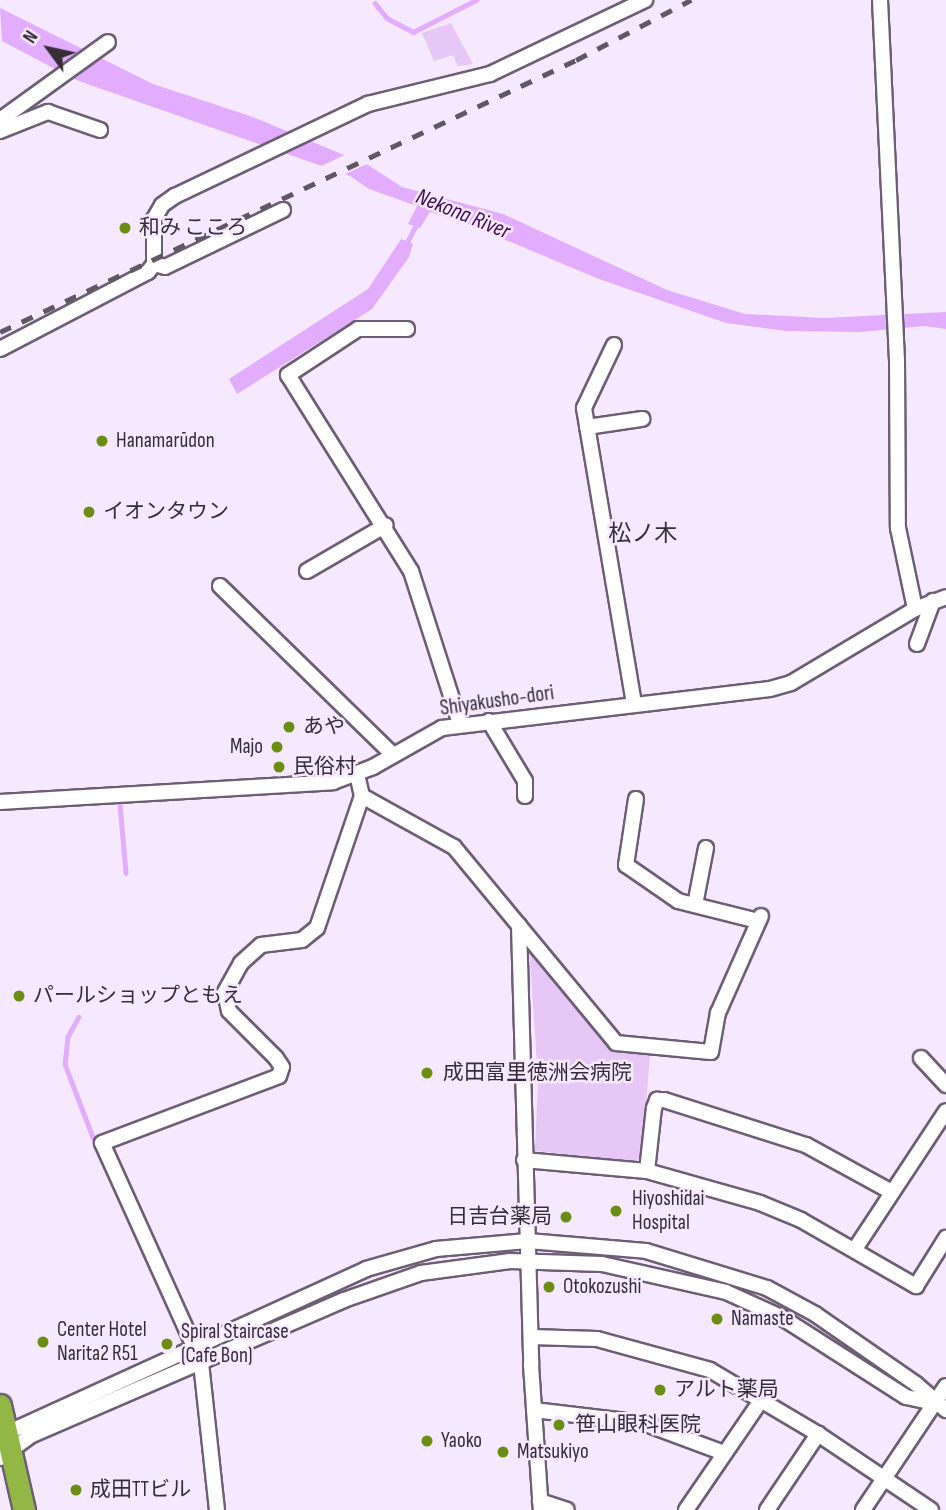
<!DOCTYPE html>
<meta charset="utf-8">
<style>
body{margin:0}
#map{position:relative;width:946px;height:1510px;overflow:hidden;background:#f6e8fe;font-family:"Sofia Sans Condensed","Noto Sans JP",sans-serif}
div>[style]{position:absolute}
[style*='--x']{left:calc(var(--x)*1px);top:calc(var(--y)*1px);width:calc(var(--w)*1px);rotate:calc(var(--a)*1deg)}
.green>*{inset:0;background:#e6c7f6}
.water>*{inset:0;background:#e2adfd}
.pier>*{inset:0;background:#f6e8fe}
.stream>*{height:4.5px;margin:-2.25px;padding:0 2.25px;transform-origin:2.25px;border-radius:2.25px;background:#e2adfd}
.roads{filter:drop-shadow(2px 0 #6d5e75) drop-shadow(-2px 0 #6d5e75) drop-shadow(0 2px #6d5e75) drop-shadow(0 -2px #6d5e75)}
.minor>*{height:14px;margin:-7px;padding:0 7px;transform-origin:7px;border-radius:7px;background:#fff}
.highway>*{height:21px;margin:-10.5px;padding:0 10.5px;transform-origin:10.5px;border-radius:10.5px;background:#92b745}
.rail>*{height:4.5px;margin-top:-2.25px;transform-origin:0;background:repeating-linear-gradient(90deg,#615866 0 12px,transparent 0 24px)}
.dots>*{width:19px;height:19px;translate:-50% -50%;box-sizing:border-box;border:4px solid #f6e8fe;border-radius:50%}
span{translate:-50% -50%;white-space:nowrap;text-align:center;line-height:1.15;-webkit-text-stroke:5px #f6e8fe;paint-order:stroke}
.poi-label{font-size:21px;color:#352e39}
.left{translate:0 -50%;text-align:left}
.right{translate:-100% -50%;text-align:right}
.street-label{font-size:21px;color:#352e39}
.water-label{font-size:23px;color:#410e55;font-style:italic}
.neighbourhood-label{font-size:23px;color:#352e39}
.north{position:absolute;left:14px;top:14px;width:70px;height:70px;-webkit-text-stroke:5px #f6e8fe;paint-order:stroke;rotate:303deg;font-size:19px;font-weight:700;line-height:28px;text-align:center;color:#352e39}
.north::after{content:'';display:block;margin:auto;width:24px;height:32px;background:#352e39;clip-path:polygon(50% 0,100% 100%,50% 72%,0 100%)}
</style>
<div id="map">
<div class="green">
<i style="clip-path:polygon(451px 23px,473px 64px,458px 66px,453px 55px,434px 61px,422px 33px)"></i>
<i style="clip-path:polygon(529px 946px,610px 1049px,650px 1055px,642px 1156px,637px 1161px,535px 1151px,538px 1079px)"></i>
</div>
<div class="water">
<i style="clip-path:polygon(0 8px,153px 84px,253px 117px,368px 165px,402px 187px,503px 214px,667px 290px,745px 314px,824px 318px,946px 312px,946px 329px,924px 326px,861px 332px,786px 331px,726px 323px,599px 279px,463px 222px,430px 212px,420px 228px,408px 224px,417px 206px,369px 189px,350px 176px,76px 80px,2px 41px)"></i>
<i style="clip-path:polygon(401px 239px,413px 244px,409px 257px,372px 309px,237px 394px,229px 379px,368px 289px)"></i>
</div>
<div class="pier">
<i style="clip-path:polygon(349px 153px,371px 162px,341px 176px,317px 168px)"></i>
</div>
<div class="stream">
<i style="--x:375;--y:3;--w:19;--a:51"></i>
<i style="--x:387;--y:18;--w:30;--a:28"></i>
<i style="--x:413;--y:32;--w:71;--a:-26.9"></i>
<i style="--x:406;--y:244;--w:26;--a:-62"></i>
<i style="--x:120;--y:804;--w:69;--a:85"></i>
<i style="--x:79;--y:1017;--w:23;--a:119"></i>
<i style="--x:68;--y:1037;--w:27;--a:96"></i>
<i style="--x:65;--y:1064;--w:90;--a:69.1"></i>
</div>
<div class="roads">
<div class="minor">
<i style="--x:880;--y:0;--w:360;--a:87.3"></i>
<i style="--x:897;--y:360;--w:168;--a:89.7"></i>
<i style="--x:898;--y:528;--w:83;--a:78.1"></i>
<i style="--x:0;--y:120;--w:133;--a:-35.8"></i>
<i style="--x:0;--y:131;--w:52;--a:-21.6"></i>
<i style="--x:48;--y:112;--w:55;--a:19.1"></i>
<i style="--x:154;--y:264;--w:11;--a:15"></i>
<i style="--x:165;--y:267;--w:131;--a:-25.8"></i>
<i style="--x:407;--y:329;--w:49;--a:180"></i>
<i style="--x:358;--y:329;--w:84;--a:146.7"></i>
<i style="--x:288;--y:375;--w:231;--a:57.9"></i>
<i style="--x:411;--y:571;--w:161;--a:72.2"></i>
<i style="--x:614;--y:345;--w:70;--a:115.5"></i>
<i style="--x:584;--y:408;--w:300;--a:80.4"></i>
<i style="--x:0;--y:349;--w:167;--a:-27.5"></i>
<i style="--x:148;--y:272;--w:10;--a:-53"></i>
<i style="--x:154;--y:264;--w:45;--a:-90"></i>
<i style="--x:154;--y:219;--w:16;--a:-60"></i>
<i style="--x:162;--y:205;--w:16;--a:-35"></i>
<i style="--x:175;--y:196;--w:214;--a:-25.5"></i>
<i style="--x:368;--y:104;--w:126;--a:-13.8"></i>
<i style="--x:490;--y:74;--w:172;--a:-25.5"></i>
<i style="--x:587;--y:427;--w:56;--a:-8.3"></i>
<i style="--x:307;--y:571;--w:91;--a:-30.2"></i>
<i style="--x:220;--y:586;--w:242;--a:44.3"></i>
<i style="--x:917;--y:644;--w:46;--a:-69.6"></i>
<i style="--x:489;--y:721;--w:70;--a:59"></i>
<i style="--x:525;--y:781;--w:15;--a:90"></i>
<i style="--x:362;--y:796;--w:105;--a:29"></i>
<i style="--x:454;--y:847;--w:254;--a:50.4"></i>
<i style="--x:616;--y:1043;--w:95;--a:5.4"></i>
<i style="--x:711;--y:1052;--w:40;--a:-80"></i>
<i style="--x:718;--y:1013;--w:106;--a:-66.1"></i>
<i style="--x:636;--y:799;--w:67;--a:98.6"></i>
<i style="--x:626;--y:865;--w:63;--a:34.7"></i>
<i style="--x:678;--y:901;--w:82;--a:14"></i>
<i style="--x:0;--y:802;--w:334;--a:-3.4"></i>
<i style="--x:333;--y:782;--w:43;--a:-20.6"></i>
<i style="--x:373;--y:767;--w:79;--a:-29.5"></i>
<i style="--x:442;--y:728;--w:330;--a:-6.8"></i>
<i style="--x:770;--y:689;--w:22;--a:-16"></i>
<i style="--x:791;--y:683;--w:144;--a:-30.8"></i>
<i style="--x:915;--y:609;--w:33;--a:-21"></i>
<i style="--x:695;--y:905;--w:58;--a:-79.1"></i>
<i style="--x:519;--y:925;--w:440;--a:88.4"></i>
<i style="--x:531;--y:1365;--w:145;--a:86.1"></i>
<i style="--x:921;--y:1058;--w:37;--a:47"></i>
<i style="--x:524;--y:1160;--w:123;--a:5.1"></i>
<i style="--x:647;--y:1171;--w:117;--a:15.8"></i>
<i style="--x:760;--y:1203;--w:44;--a:22.5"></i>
<i style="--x:801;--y:1220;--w:133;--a:29.9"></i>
<i style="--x:916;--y:1286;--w:57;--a:-58"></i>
<i style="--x:647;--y:1171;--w:63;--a:-83.7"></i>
<i style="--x:654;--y:1108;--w:9;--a:-69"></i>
<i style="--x:657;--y:1100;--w:7;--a:0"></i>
<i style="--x:664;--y:1100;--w:149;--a:17.6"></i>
<i style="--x:806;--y:1145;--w:98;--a:28.7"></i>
<i style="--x:855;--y:1249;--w:165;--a:-56.6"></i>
<i style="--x:531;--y:1337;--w:66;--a:1.7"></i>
<i style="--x:597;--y:1339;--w:117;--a:15.3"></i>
<i style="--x:710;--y:1370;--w:126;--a:30.7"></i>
<i style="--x:818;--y:1434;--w:136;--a:33.9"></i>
<i style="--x:534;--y:1410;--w:110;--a:6.8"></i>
<i style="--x:643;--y:1423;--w:86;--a:20.3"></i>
<i style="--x:0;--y:1436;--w:402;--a:-24.5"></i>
<i style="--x:366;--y:1269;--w:73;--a:-15.9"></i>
<i style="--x:436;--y:1249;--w:92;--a:-5"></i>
<i style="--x:528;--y:1241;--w:118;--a:4.8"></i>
<i style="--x:646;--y:1251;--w:127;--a:17"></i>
<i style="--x:767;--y:1288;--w:55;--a:28.4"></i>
<i style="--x:815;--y:1314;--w:123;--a:34.7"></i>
<i style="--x:916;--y:1384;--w:40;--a:41"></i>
<i style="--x:0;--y:1458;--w:39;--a:-36"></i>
<i style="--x:32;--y:1435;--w:340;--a:-23.4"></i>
<i style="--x:344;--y:1300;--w:82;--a:-19.3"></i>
<i style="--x:421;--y:1273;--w:90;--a:-7.7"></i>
<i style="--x:510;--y:1261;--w:92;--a:1.9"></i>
<i style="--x:602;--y:1264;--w:127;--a:12.7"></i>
<i style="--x:726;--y:1292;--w:60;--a:24.4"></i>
<i style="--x:781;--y:1317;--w:148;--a:32.6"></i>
<i style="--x:906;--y:1397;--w:30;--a:12"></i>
<i style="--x:540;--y:1501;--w:28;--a:18"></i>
<i style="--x:217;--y:1510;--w:149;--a:-96.2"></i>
<i style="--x:201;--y:1362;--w:240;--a:-114.3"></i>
<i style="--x:102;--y:1143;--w:189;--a:-20.7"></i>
<i style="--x:279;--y:1076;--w:9;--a:-72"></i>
<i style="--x:282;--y:1067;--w:11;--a:-124"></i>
<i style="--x:276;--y:1058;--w:66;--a:-135"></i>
<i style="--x:229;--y:1011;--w:19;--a:-102"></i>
<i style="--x:225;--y:992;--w:33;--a:-61"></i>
<i style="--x:241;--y:963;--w:27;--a:-42"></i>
<i style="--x:261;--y:945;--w:41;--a:-7"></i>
<i style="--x:302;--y:940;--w:19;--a:-39"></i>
<i style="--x:317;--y:928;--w:139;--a:-71.2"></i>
<i style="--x:362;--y:796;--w:22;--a:-103"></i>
<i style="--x:686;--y:1510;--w:135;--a:-55.6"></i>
<i style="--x:767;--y:1510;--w:92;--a:-56.1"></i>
<i style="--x:863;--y:1510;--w:149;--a:-56.2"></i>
</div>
<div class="highway">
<i style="--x:0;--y:1405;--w:108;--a:77.1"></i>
</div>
</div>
<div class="rail">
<i style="--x:0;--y:332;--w:637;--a:-25.28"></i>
<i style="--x:576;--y:60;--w:130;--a:-27.6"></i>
</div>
<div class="dots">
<i style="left:125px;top:228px;background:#6c8d13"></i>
<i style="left:102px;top:441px;background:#6c8d13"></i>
<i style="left:89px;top:512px;background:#6c8d13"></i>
<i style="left:289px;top:727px;background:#6c8d13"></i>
<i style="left:277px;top:747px;background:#6c8d13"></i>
<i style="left:279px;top:767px;background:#6c8d13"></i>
<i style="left:19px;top:996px;background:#6c8d13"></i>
<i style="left:427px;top:1073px;background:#6c8d13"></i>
<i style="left:616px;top:1211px;background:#6c8d13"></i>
<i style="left:566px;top:1217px;background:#6c8d13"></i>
<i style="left:549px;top:1287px;background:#6c8d13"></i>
<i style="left:717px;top:1319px;background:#6c8d13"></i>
<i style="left:43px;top:1342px;background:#6c8d13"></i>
<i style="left:167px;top:1344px;background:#6c8d13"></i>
<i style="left:660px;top:1390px;background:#6c8d13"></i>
<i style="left:559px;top:1425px;background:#6c8d13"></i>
<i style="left:427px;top:1441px;background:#6c8d13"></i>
<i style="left:503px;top:1452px;background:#6c8d13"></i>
<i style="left:76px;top:1490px;background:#6c8d13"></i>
</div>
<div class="poi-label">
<span class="left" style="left:139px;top:228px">和み こころ</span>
<span class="left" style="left:116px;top:441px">Hanamarūdon</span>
<span class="left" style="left:103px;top:512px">イオンタウン</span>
<span class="left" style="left:303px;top:727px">あや</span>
<span class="right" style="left:263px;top:747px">Majo</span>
<span class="left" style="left:293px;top:767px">民俗村</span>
<span class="left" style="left:33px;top:996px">パールショップともえ</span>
<span class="left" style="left:443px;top:1073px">成田富里徳洲会病院</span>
<span class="left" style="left:632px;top:1211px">Hiyoshidai<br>Hospital</span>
<span class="right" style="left:552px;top:1217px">日吉台薬局</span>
<span class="left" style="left:563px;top:1287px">Otokozushi</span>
<span class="left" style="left:731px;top:1319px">Namaste</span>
<span class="left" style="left:57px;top:1342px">Center Hotel<br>Narita2 R51</span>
<span class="left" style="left:181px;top:1344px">Spiral Staircase<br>(Cafe Bon)</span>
<span class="left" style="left:674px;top:1390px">アルト薬局</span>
<span class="left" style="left:575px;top:1425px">笹山眼科医院</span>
<span class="left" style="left:441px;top:1441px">Yaoko</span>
<span class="left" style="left:517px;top:1452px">Matsukiyo</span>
<span class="left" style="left:90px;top:1490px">成田TTビル</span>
</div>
<div class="street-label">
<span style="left:497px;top:701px;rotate:-8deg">Shiyakusho-dori</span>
</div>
<div class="water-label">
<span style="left:463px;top:214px;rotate:22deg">Nekona River</span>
</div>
<div class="neighbourhood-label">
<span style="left:643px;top:534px">松ノ木</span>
</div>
<div class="north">N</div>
</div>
